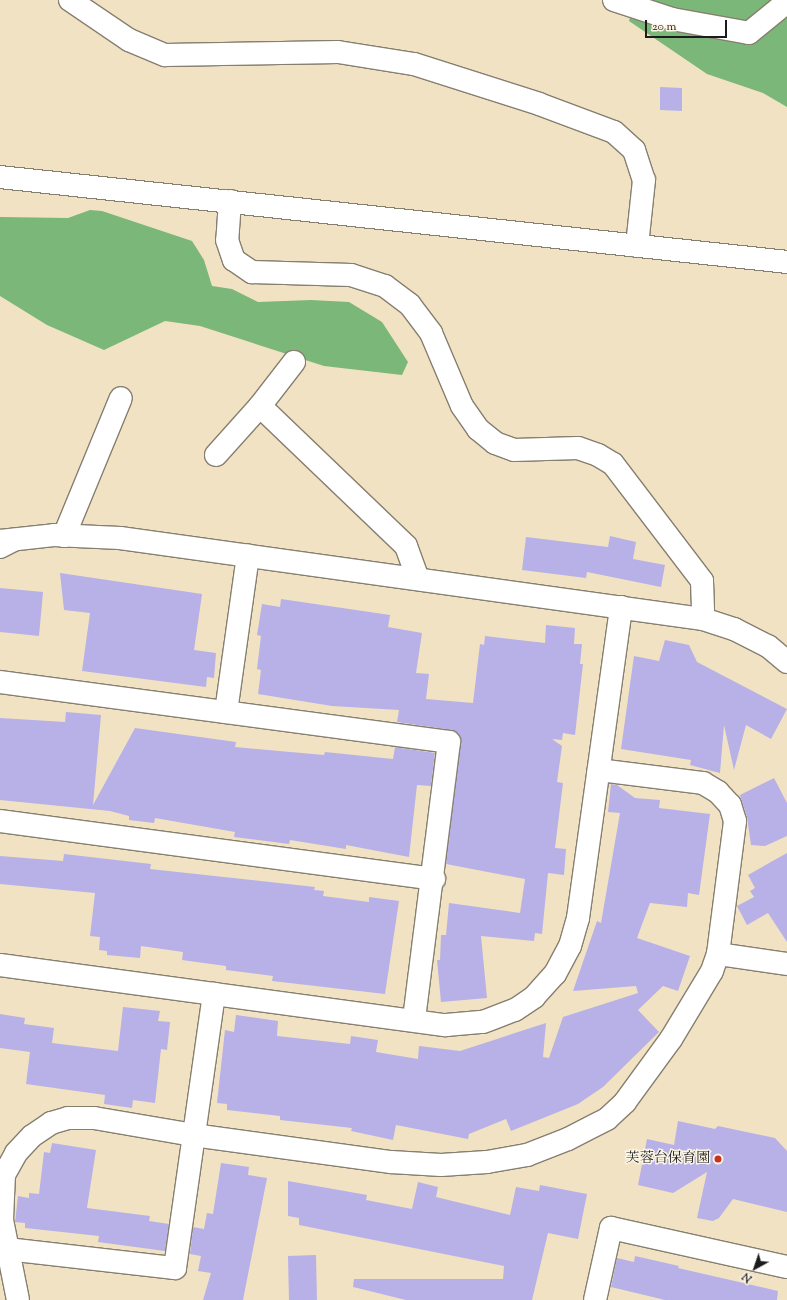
<!DOCTYPE html>
<meta charset="utf-8">
<style>
body{margin:0}
#map{position:relative;width:787px;height:1300px;overflow:hidden;background:#f1e2c4;font-family:"Sorts Mill Goudy","Noto Serif JP",serif}
div>[style]{position:absolute}
[style*='--x']{left:calc(var(--x)*1px);top:calc(var(--y)*1px);width:calc(var(--w)*1px);rotate:calc(var(--a)*1deg)}
.forest>*{inset:0;background:#7ab778}
.building>*{inset:0;background:#b7b1e7}
.roads{filter:drop-shadow(1px 0 #867f70) drop-shadow(-1px 0 #867f70) drop-shadow(0 1px #867f70) drop-shadow(0 -1px #867f70)}
.minor>*{height:22px;margin:-11px;padding:0 11px;transform-origin:11px;border-radius:11px;background:#fff}
.tertiary>*{height:22px;margin:-11px;padding:0 11px;transform-origin:11px;border-radius:11px;background:#fff}
.dots>*{width:11px;height:11px;translate:-50% -50%;box-sizing:border-box;border:2px solid #fcf5e5;border-radius:50%}
span{translate:-50% -50%;white-space:nowrap;text-align:center;line-height:1.15;-webkit-text-stroke:3px #fcf5e5;paint-order:stroke}
.poi-label{font-size:14px;color:#1c1c1c}
.right{translate:-100% -50%;text-align:right}
.north{position:absolute;left:735px;top:1248px;width:40px;height:40px;-webkit-text-stroke:3px #fcf5e5;paint-order:stroke;rotate:220deg;font-size:11px;font-weight:700;line-height:16px;text-align:center;color:#1c1c1c}
.north::after{content:'';display:block;margin:auto;width:14px;height:18px;background:#1c1c1c;clip-path:polygon(50% 0,100% 100%,50% 72%,0 100%)}
.scale{position:absolute;left:645px;top:20px;width:82px;height:18px;box-sizing:border-box;border:2px solid #1c1c1c;border-top:0;padding-left:5px;font-size:12px;line-height:14px;white-space:nowrap;color:#1c1c1c;-webkit-text-stroke:3px #fcf5e5;paint-order:stroke}
</style>
<div id="map">
<div class="forest">
<i style="clip-path:polygon(635px 0,787px 0,787px 107px,763px 93px,707px 74px,629px 21px)"></i>
<i style="clip-path:polygon(90px 210px,102px 211px,192px 241px,204px 260px,212px 286px,232px 289px,258px 302px,311px 300px,349px 302px,382px 322px,408px 362px,402px 375px,324px 366px,200px 326px,165px 321px,104px 350px,47px 325px,0 296px,0 217px,68px 218px)"></i>
</div>
<div class="building">
<i style="clip-path:polygon(660px 87px,682px 88px,682px 111px,660px 110px)"></i>
<i style="clip-path:polygon(610px 536px,636px 542px,633px 559px,665px 565px,661px 587px,587px 572px,586px 578px,522px 570px,526px 537px,608px 547px)"></i>
<i style="clip-path:polygon(60px 573px,202px 594px,194px 650px,216px 653px,214px 678px,207px 677px,206px 687px,82px 671px,90px 613px,64px 610px)"></i>
<i style="clip-path:polygon(0 588px,43px 592px,39px 636px,0 632px)"></i>
<i style="clip-path:polygon(281px 599px,390px 615px,388px 627px,422px 633px,416px 673px,429px 674px,426px 699px,473px 703px,480px 644px,484px 645px,485px 636px,545px 643px,546px 625px,575px 628px,574px 644px,582px 644px,580px 664px,583px 664px,575px 735px,563px 733px,562px 740px,552px 739px,562px 746px,557px 782px,563px 783px,555px 848px,566px 849px,564px 875px,548px 873px,542px 934px,535px 933px,534px 941px,481px 936px,487px 998px,441px 1002px,437px 960px,440px 960px,441px 935px,446px 935px,449px 903px,520px 913px,525px 879px,446px 864px,460px 737px,451px 730px,397px 722px,399px 710px,332px 706px,258px 694px,261px 670px,257px 669px,261px 636px,257px 635px,262px 604px,280px 607px)"></i>
<i style="clip-path:polygon(665px 640px,689px 645px,697px 662px,787px 709px,771px 739px,746px 725px,734px 770px,724px 725px,720px 773px,690px 765px,691px 760px,621px 749px,634px 656px,659px 661px)"></i>
<i style="clip-path:polygon(66px 712px,101px 715px,93px 805px,135px 728px,236px 742px,235px 747px,324px 755px,325px 752px,393px 759px,395px 747px,435px 753px,431px 786px,417px 785px,409px 857px,346px 845px,346px 849px,290px 840px,289px 844px,234px 837px,235px 832px,155px 818px,154px 823px,129px 820px,129px 816px,110px 811px,0 800px,0 718px,65px 722px)"></i>
<i style="clip-path:polygon(774px 778px,787px 803px,787px 836px,765px 846px,751px 845px,747px 817px,740px 795px)"></i>
<i style="clip-path:polygon(611px 784px,617px 785px,635px 798px,660px 800px,659px 808px,710px 814px,699px 895px,688px 893px,687px 907px,650px 903px,637px 938px,690px 956px,678px 991px,663px 986px,638px 1010px,659px 1032px,603px 1087px,578px 1104px,511px 1131px,506px 1119px,469px 1134px,468px 1139px,396px 1125px,393px 1140px,351px 1131px,352px 1128px,280px 1120px,280px 1116px,227px 1110px,227px 1104px,217px 1103px,225px 1030px,234px 1032px,236px 1015px,278px 1021px,277px 1036px,350px 1044px,351px 1036px,378px 1040px,376px 1052px,418px 1059px,419px 1046px,460px 1051px,546px 1023px,543px 1057px,549px 1058px,563px 1017px,638px 993px,636px 986px,573px 991px,597px 921px,601px 923px,620px 813px,608px 812px)"></i>
<i style="clip-path:polygon(787px 853px,787px 942px,768px 913px,747px 925px,737px 906px,754px 897px,750px 891px,755px 888px,748px 875px)"></i>
<i style="clip-path:polygon(64px 854px,151px 864px,150px 869px,315px 887px,314px 890px,324px 891px,323px 896px,369px 902px,369px 897px,399px 901px,385px 994px,272px 981px,273px 976px,226px 970px,226px 966px,182px 960px,183px 952px,141px 946px,140px 958px,107px 955px,107px 951px,99px 950px,100px 937px,90px 936px,95px 893px,0 884px,0 856px,63px 861px)"></i>
<i style="clip-path:polygon(123px 1007px,160px 1011px,158px 1021px,170px 1022px,167px 1050px,161px 1049px,155px 1103px,133px 1100px,132px 1108px,104px 1104px,105px 1095px,26px 1084px,30px 1052px,0 1048px,0 1014px,25px 1018px,24px 1024px,54px 1028px,52px 1043px,118px 1051px)"></i>
<i style="clip-path:polygon(678px 1121px,715px 1129px,718px 1126px,775px 1138px,787px 1151px,787px 1212px,733px 1199px,719px 1218px,713px 1221px,697px 1218px,707px 1172px,673px 1193px,638px 1185px,647px 1139px,674px 1145px)"></i>
<i style="clip-path:polygon(52px 1143px,96px 1150px,87px 1208px,150px 1216px,149px 1221px,169px 1224px,165px 1251px,98px 1242px,99px 1236px,25px 1228px,25px 1223px,15px 1222px,18px 1196px,29px 1198px,29px 1193px,39px 1194px,44px 1152px,50px 1153px)"></i>
<i style="clip-path:polygon(221px 1163px,249px 1167px,248px 1175px,267px 1178px,243px 1300px,203px 1300px,211px 1273px,198px 1271px,201px 1256px,190px 1254px,193px 1227px,204px 1229px,207px 1213px,213px 1214px)"></i>
<i style="clip-path:polygon(288px 1181px,367px 1195px,366px 1200px,412px 1209px,418px 1182px,438px 1187px,436px 1197px,510px 1215px,516px 1187px,539px 1191px,540px 1185px,587px 1194px,578px 1239px,548px 1233px,532px 1300px,406px 1300px,353px 1287px,354px 1279px,503px 1279px,504px 1266px,299px 1225px,299px 1218px,288px 1216px)"></i>
<i style="clip-path:polygon(316px 1255px,317px 1300px,289px 1300px,288px 1256px)"></i>
<i style="clip-path:polygon(635px 1256px,679px 1266px,678px 1268px,778px 1291px,777px 1300px,665px 1300px,611px 1287px,617px 1258px,634px 1262px)"></i>
</div>
<div class="roads">
<div class="minor">
<i style="--x:70;--y:0;--w:71;--a:34.1"></i>
<i style="--x:129;--y:40;--w:39;--a:23"></i>
<i style="--x:165;--y:55;--w:173;--a:-1"></i>
<i style="--x:338;--y:52;--w:77;--a:9"></i>
<i style="--x:414;--y:64;--w:131;--a:17.7"></i>
<i style="--x:539;--y:104;--w:80;--a:20.5"></i>
<i style="--x:614;--y:132;--w:27;--a:42"></i>
<i style="--x:634;--y:150;--w:32;--a:72"></i>
<i style="--x:644;--y:180;--w:66;--a:96.1"></i>
<i style="--x:614;--y:0;--w:61;--a:18.1"></i>
<i style="--x:672;--y:19;--w:78;--a:10.3"></i>
<i style="--x:749;--y:33;--w:49;--a:-39.2"></i>
<i style="--x:230;--y:201;--w:39;--a:94"></i>
<i style="--x:227;--y:240;--w:21;--a:71"></i>
<i style="--x:234;--y:260;--w:22;--a:34"></i>
<i style="--x:252;--y:272;--w:99;--a:1.7"></i>
<i style="--x:351;--y:275;--w:36;--a:18"></i>
<i style="--x:385;--y:286;--w:31;--a:37"></i>
<i style="--x:410;--y:305;--w:35;--a:53"></i>
<i style="--x:431;--y:333;--w:79;--a:67"></i>
<i style="--x:462;--y:406;--w:28;--a:55"></i>
<i style="--x:478;--y:429;--w:22;--a:39"></i>
<i style="--x:495;--y:443;--w:20;--a:20"></i>
<i style="--x:514;--y:450;--w:64;--a:-1.8"></i>
<i style="--x:578;--y:448;--w:21;--a:19"></i>
<i style="--x:598;--y:455;--w:17;--a:31"></i>
<i style="--x:613;--y:464;--w:147;--a:52.7"></i>
<i style="--x:702;--y:581;--w:38;--a:88"></i>
<i style="--x:294;--y:362;--w:56;--a:127.7"></i>
<i style="--x:260;--y:406;--w:202;--a:43.8"></i>
<i style="--x:406;--y:546;--w:35;--a:70"></i>
<i style="--x:216;--y:455;--w:66;--a:-48.1"></i>
<i style="--x:64;--y:536;--w:149;--a:-67.6"></i>
<i style="--x:0;--y:541;--w:54;--a:-6.3"></i>
<i style="--x:54;--y:535;--w:66;--a:2.6"></i>
<i style="--x:120;--y:538;--w:589;--a:7.91"></i>
<i style="--x:703;--y:619;--w:33;--a:18"></i>
<i style="--x:734;--y:629;--w:38;--a:27"></i>
<i style="--x:768;--y:646;--w:25;--a:40"></i>
<i style="--x:0;--y:682;--w:453;--a:7.6"></i>
<i style="--x:449;--y:742;--w:280;--a:97.2"></i>
<i style="--x:226;--y:712;--w:158;--a:-82"></i>
<i style="--x:0;--y:821;--w:438;--a:7.6"></i>
<i style="--x:718;--y:954;--w:70;--a:8.2"></i>
<i style="--x:0;--y:965;--w:450;--a:7.7"></i>
<i style="--x:446;--y:1025;--w:37;--a:-5"></i>
<i style="--x:483;--y:1022;--w:34;--a:-21"></i>
<i style="--x:515;--y:1010;--w:23;--a:-34"></i>
<i style="--x:534;--y:997;--w:31;--a:-48"></i>
<i style="--x:555;--y:974;--w:32;--a:-62"></i>
<i style="--x:570;--y:946;--w:29;--a:-74"></i>
<i style="--x:578;--y:918;--w:314;--a:-82.1"></i>
<i style="--x:7;--y:1249;--w:169;--a:6.5"></i>
<i style="--x:175;--y:1268;--w:277;--a:-81.9"></i>
<i style="--x:18;--y:1300;--w:82;--a:-101.3"></i>
<i style="--x:2;--y:1220;--w:45;--a:-87.5"></i>
<i style="--x:4;--y:1175;--w:25;--a:-61"></i>
<i style="--x:16;--y:1153;--w:23;--a:-47"></i>
<i style="--x:32;--y:1136;--w:23;--a:-34"></i>
<i style="--x:51;--y:1123;--w:18;--a:-16"></i>
<i style="--x:68;--y:1118;--w:26;--a:0"></i>
<i style="--x:94;--y:1118;--w:100;--a:9.7"></i>
<i style="--x:193;--y:1135;--w:200;--a:7.8"></i>
<i style="--x:391;--y:1162;--w:50;--a:3.4"></i>
<i style="--x:441;--y:1165;--w:46;--a:-3.7"></i>
<i style="--x:487;--y:1162;--w:41;--a:-9.9"></i>
<i style="--x:527;--y:1155;--w:44;--a:-21.3"></i>
<i style="--x:568;--y:1139;--w:44;--a:-27.1"></i>
<i style="--x:607;--y:1119;--w:25;--a:-43"></i>
<i style="--x:625;--y:1102;--w:78;--a:-53.9"></i>
<i style="--x:671;--y:1039;--w:79;--a:-58.9"></i>
<i style="--x:712;--y:971;--w:18;--a:-71"></i>
<i style="--x:718;--y:954;--w:134;--a:-82.7"></i>
<i style="--x:735;--y:821;--w:17;--a:-107"></i>
<i style="--x:730;--y:805;--w:18;--a:-133"></i>
<i style="--x:718;--y:792;--w:17;--a:-149"></i>
<i style="--x:703;--y:783;--w:105;--a:-172.9"></i>
<i style="--x:595;--y:1300;--w:74;--a:-77.5"></i>
<i style="--x:611;--y:1228;--w:180;--a:12.5"></i>
</div>
<div class="tertiary">
<i style="--x:0;--y:177;--w:792;--a:6.16"></i>
<i style="--x:0;--y:547;--w:16;--a:-27"></i>
</div>
</div>
<div class="dots">
<i style="left:718px;top:1159px;background:#c8321e"></i>
</div>
<div class="poi-label">
<span class="right" style="left:710px;top:1159px">芙蓉台保育園</span>
</div>
<div class="north">N</div>
<div class="scale">20 m</div>
</div>
